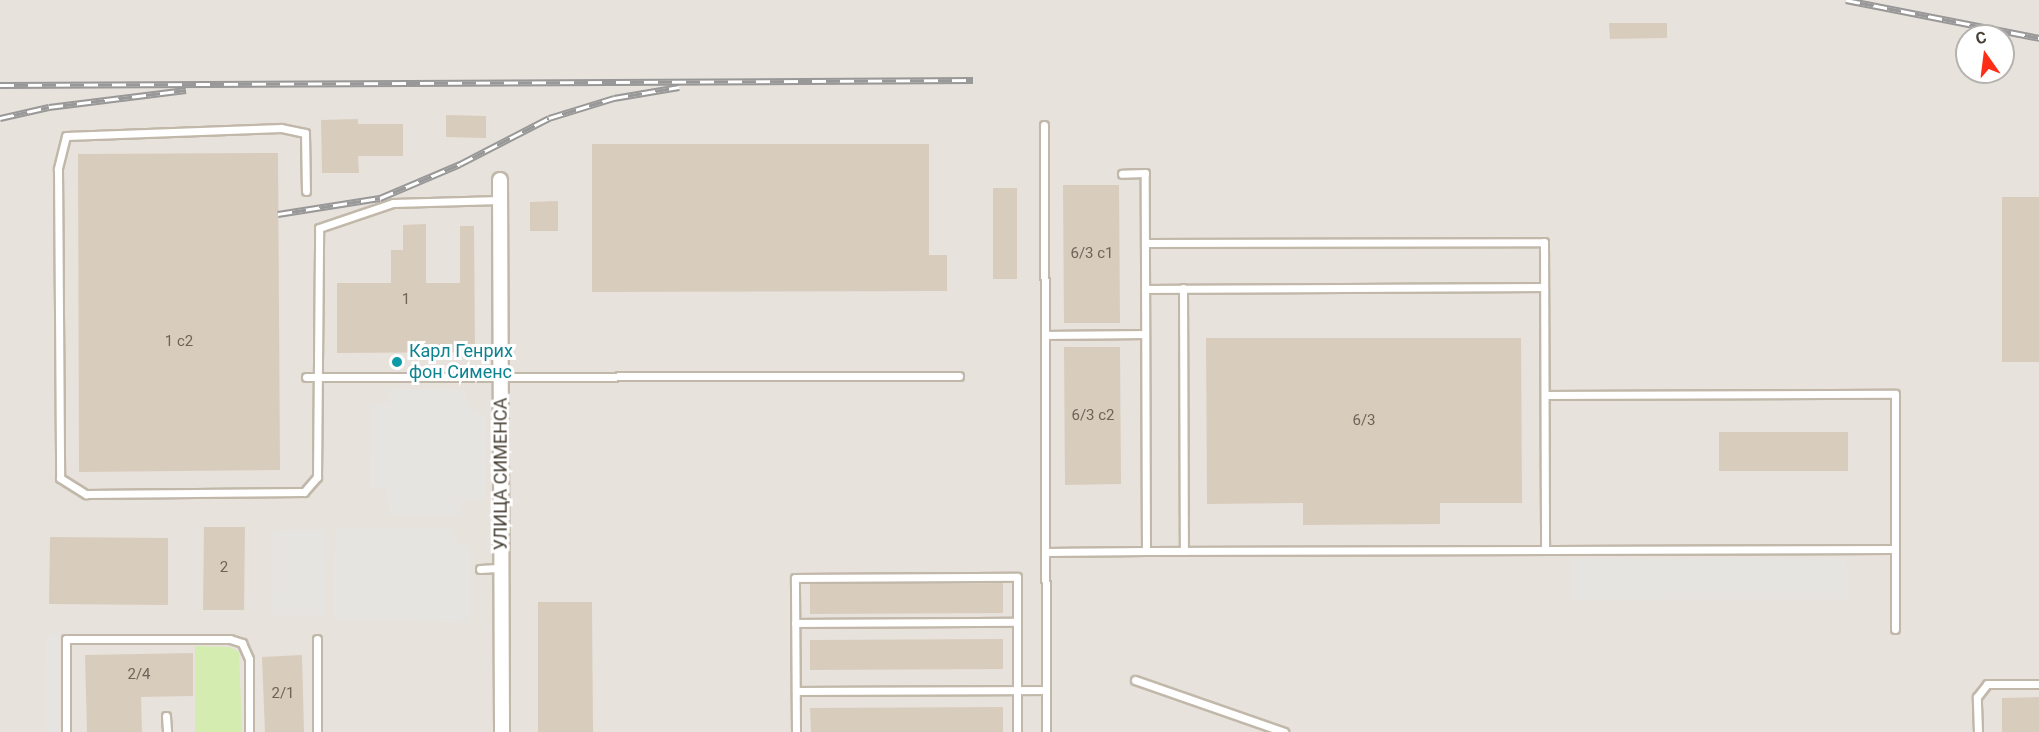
<!DOCTYPE html>
<meta charset="utf-8">
<style>
body{margin:0}
#map{position:relative;width:2039px;height:732px;overflow:hidden;background:#f5f1e9;font-family:Roboto,sans-serif}
div>[style]{position:absolute}
[style*='--x']{left:calc(var(--x)*1px);top:calc(var(--y)*1px);width:calc(var(--w)*1px);rotate:calc(var(--a)*1deg)}
.industrial>*{inset:0;background:#e8e2dd}
.green>*{inset:0;background:#d4ecaf}
.parking>*{inset:0;background:#e6e4e0}
.building>*{inset:0;background:#d8ccbd}
.roads{filter:drop-shadow(2px 0 #c1b8aa) drop-shadow(-2px 0 #c1b8aa) drop-shadow(0 2px #c1b8aa) drop-shadow(0 -2px #c1b8aa)}
.lane>*{height:7px;margin:-3.5px;padding:0 3.5px;transform-origin:3.5px;border-radius:3.5px;background:#fff}
.street>*{height:14px;margin:-7px;padding:0 7px;transform-origin:7px;border-radius:7px;background:#fff}
.rail>*{height:7px;margin-top:-3.5px;transform-origin:0;background:repeating-linear-gradient(90deg,#fff 0 14px,#989898 0 28px);box-sizing:border-box;border-block:2px solid #989898}
.dots>*{width:16px;height:16px;translate:-50% -50%;box-sizing:border-box;border:3px solid #fff;border-radius:50%}
span{translate:-50% -50%;white-space:nowrap;text-align:center;line-height:1.15;-webkit-text-stroke:6px #fff;paint-order:stroke}
.number-label{font-size:15px;color:#6d6458}
.number-label span{-webkit-text-stroke-width:0}
.culture-label{font-size:18px;color:#0d838f}
.left{translate:0 -50%;text-align:left}
.street-label{font-size:18px;color:#494136}
.north{position:absolute;left:1955px;top:24px;width:60px;height:60px;box-sizing:border-box;background:#fff;border:2px solid #b6b3af;border-radius:50%;rotate:346deg;font-size:16px;font-weight:700;line-height:24px;text-align:center;color:#494136}
.north::after{content:'';display:block;margin:auto;width:21px;height:27px;background:#ff2c16;clip-path:polygon(50% 0,100% 100%,50% 72%,0 100%)}
</style>
<div id="map">
<div class="industrial">
<i style="clip-path:polygon(evenodd,0 0,2039px 0,2039px 732px,0 732px,0 0,1967px 36px,2003px 36px,2003px 72px,1967px 72px,1967px 36px)"></i>
</div>
<div class="green">
<i style="clip-path:polygon(195px 646px,230px 647px,239px 652px,242px 732px,195px 732px)"></i>
</div>
<div class="parking">
<i style="clip-path:polygon(389px 389px,466px 391px,466px 401px,476px 414px,486px 414px,486px 500px,460px 500px,459px 516px,391px 515px,386px 488px,370px 488px,372px 404px,388px 404px)"></i>
<i style="clip-path:polygon(335px 527px,449px 528px,455px 541px,470px 547px,470px 622px,334px 619px)"></i>
<i style="clip-path:polygon(273px 530px,325px 530px,325px 615px,272px 615px)"></i>
<i style="clip-path:polygon(1846px 558px,1847px 599px,1571px 600px,1571px 559px)"></i>
<i style="clip-path:polygon(46px 634px,59px 634px,59px 732px,45px 732px)"></i>
</div>
<div class="building">
<i style="clip-path:polygon(1609px 23px,1667px 23px,1667px 38px,1610px 39px)"></i>
<i style="clip-path:polygon(446px 115px,486px 116px,486px 138px,446px 137px)"></i>
<i style="clip-path:polygon(358px 119px,358px 124px,403px 124px,403px 156px,358px 156px,359px 173px,322px 173px,321px 120px)"></i>
<i style="clip-path:polygon(592px 144px,929px 144px,929px 255px,947px 255px,947px 291px,592px 292px)"></i>
<i style="clip-path:polygon(278px 153px,280px 470px,79px 472px,78px 154px)"></i>
<i style="clip-path:polygon(1063px 185px,1119px 185px,1120px 323px,1064px 323px)"></i>
<i style="clip-path:polygon(993px 188px,1017px 188px,1017px 279px,993px 279px)"></i>
<i style="clip-path:polygon(2002px 197px,2039px 197px,2039px 362px,2002px 362px)"></i>
<i style="clip-path:polygon(558px 201px,558px 231px,530px 231px,530px 202px)"></i>
<i style="clip-path:polygon(426px 224px,426px 283px,460px 283px,460px 226px,474px 226px,475px 352px,337px 353px,337px 283px,391px 283px,391px 250px,403px 250px,403px 225px)"></i>
<i style="clip-path:polygon(1206px 338px,1521px 338px,1522px 503px,1440px 503px,1440px 524px,1303px 525px,1303px 503px,1207px 504px)"></i>
<i style="clip-path:polygon(1064px 347px,1120px 347px,1121px 484px,1065px 485px)"></i>
<i style="clip-path:polygon(1719px 432px,1848px 432px,1848px 471px,1719px 471px)"></i>
<i style="clip-path:polygon(204px 527px,245px 527px,244px 610px,203px 610px)"></i>
<i style="clip-path:polygon(50px 537px,168px 538px,168px 605px,49px 604px)"></i>
<i style="clip-path:polygon(1003px 583px,1003px 613px,810px 614px,810px 584px)"></i>
<i style="clip-path:polygon(538px 602px,592px 602px,593px 732px,538px 732px)"></i>
<i style="clip-path:polygon(1003px 639px,1003px 669px,810px 670px,810px 640px)"></i>
<i style="clip-path:polygon(193px 653px,193px 696px,141px 697px,142px 732px,87px 732px,85px 655px)"></i>
<i style="clip-path:polygon(302px 655px,304px 732px,265px 732px,262px 657px)"></i>
<i style="clip-path:polygon(2039px 697px,2039px 732px,2002px 732px,2002px 698px)"></i>
<i style="clip-path:polygon(1003px 707px,1003px 732px,811px 732px,810px 708px)"></i>
</div>
<div class="roads">
<div class="lane">
<i style="--x:1044;--y:125;--w:607;--a:89.81"></i>
<i style="--x:306;--y:191;--w:58;--a:-91"></i>
<i style="--x:305;--y:133;--w:25;--a:-168"></i>
<i style="--x:281;--y:128;--w:215;--a:177.9"></i>
<i style="--x:66;--y:136;--w:34;--a:104"></i>
<i style="--x:58;--y:169;--w:309;--a:89.6"></i>
<i style="--x:60;--y:478;--w:31;--a:32"></i>
<i style="--x:86;--y:494;--w:218;--a:-0.5"></i>
<i style="--x:304;--y:492;--w:20;--a:-49"></i>
<i style="--x:317;--y:477;--w:249;--a:-89.5"></i>
<i style="--x:319;--y:228;--w:78;--a:-18.7"></i>
<i style="--x:393;--y:203;--w:107;--a:-1.6"></i>
<i style="--x:1145;--y:243;--w:399;--a:-0.1"></i>
<i style="--x:1544;--y:242;--w:308;--a:89.8"></i>
<i style="--x:1183;--y:288;--w:263;--a:89.8"></i>
<i style="--x:1145;--y:289;--w:399;--a:-0.3"></i>
<i style="--x:1045;--y:335;--w:100;--a:-0.6"></i>
<i style="--x:306;--y:377;--w:653;--a:-0.09"></i>
<i style="--x:1545;--y:395;--w:350;--a:-0.2"></i>
<i style="--x:1895;--y:394;--w:235;--a:90"></i>
<i style="--x:1146;--y:551;--w:749;--a:-0.15"></i>
<i style="--x:1045;--y:552;--w:101;--a:-0.6"></i>
<i style="--x:1146;--y:551;--w:378;--a:-90.2"></i>
<i style="--x:1145;--y:173;--w:23;--a:178"></i>
<i style="--x:480;--y:569;--w:22;--a:-3"></i>
<i style="--x:795;--y:623;--w:222;--a:-0.3"></i>
<i style="--x:1135;--y:680;--w:158;--a:19.2"></i>
<i style="--x:796;--y:691;--w:250;--a:-0.2"></i>
<i style="--x:166;--y:716;--w:16;--a:86"></i>
<i style="--x:66;--y:732;--w:93;--a:-90"></i>
<i style="--x:66;--y:639;--w:164;--a:0"></i>
<i style="--x:230;--y:639;--w:13;--a:18"></i>
<i style="--x:242;--y:643;--w:17;--a:66"></i>
<i style="--x:249;--y:659;--w:73;--a:90"></i>
<i style="--x:317;--y:732;--w:93;--a:-90"></i>
<i style="--x:796;--y:732;--w:154;--a:-90.4"></i>
<i style="--x:795;--y:578;--w:222;--a:-0.3"></i>
<i style="--x:1017;--y:577;--w:155;--a:90"></i>
<i style="--x:1978;--y:732;--w:35;--a:-92"></i>
<i style="--x:1977;--y:697;--w:16;--a:-52"></i>
<i style="--x:1987;--y:684;--w:52;--a:0"></i>
</div>
<div class="street">
<i style="--x:500;--y:180;--w:552;--a:89.79"></i>
</div>
</div>
<div class="rail">
<i style="--x:1846;--y:0;--w:197;--a:11.1"></i>
<i style="--x:0;--y:85;--w:973;--a:-0.29"></i>
<i style="--x:0;--y:118;--w:50;--a:-12.7"></i>
<i style="--x:49;--y:107;--w:138;--a:-7.1"></i>
<i style="--x:278;--y:214;--w:103;--a:-8.9"></i>
<i style="--x:380;--y:198;--w:87;--a:-23"></i>
<i style="--x:460;--y:164;--w:100;--a:-27.3"></i>
<i style="--x:549;--y:118;--w:68;--a:-17.1"></i>
<i style="--x:614;--y:98;--w:66;--a:-9.6"></i>
</div>
<div class="dots">
<i style="left:397px;top:362px;background:#0f9aa8"></i>
</div>
<div class="number-label">
<span style="left:1092px;top:254px">6/3 с1</span>
<span style="left:406px;top:300px">1</span>
<span style="left:179px;top:342px">1 с2</span>
<span style="left:1093px;top:416px">6/3 с2</span>
<span style="left:1364px;top:421px">6/3</span>
<span style="left:224px;top:568px">2</span>
<span style="left:139px;top:675px">2/4</span>
<span style="left:283px;top:694px">2/1</span>
</div>
<div class="culture-label">
<span class="left" style="left:409px;top:362px">Карл Генрих<br>фон Сименс</span>
</div>
<div class="street-label">
<span style="left:501px;top:474px;rotate:-90deg">УЛИЦА СИМЕНСА</span>
</div>
<div class="north">С</div>
</div>
